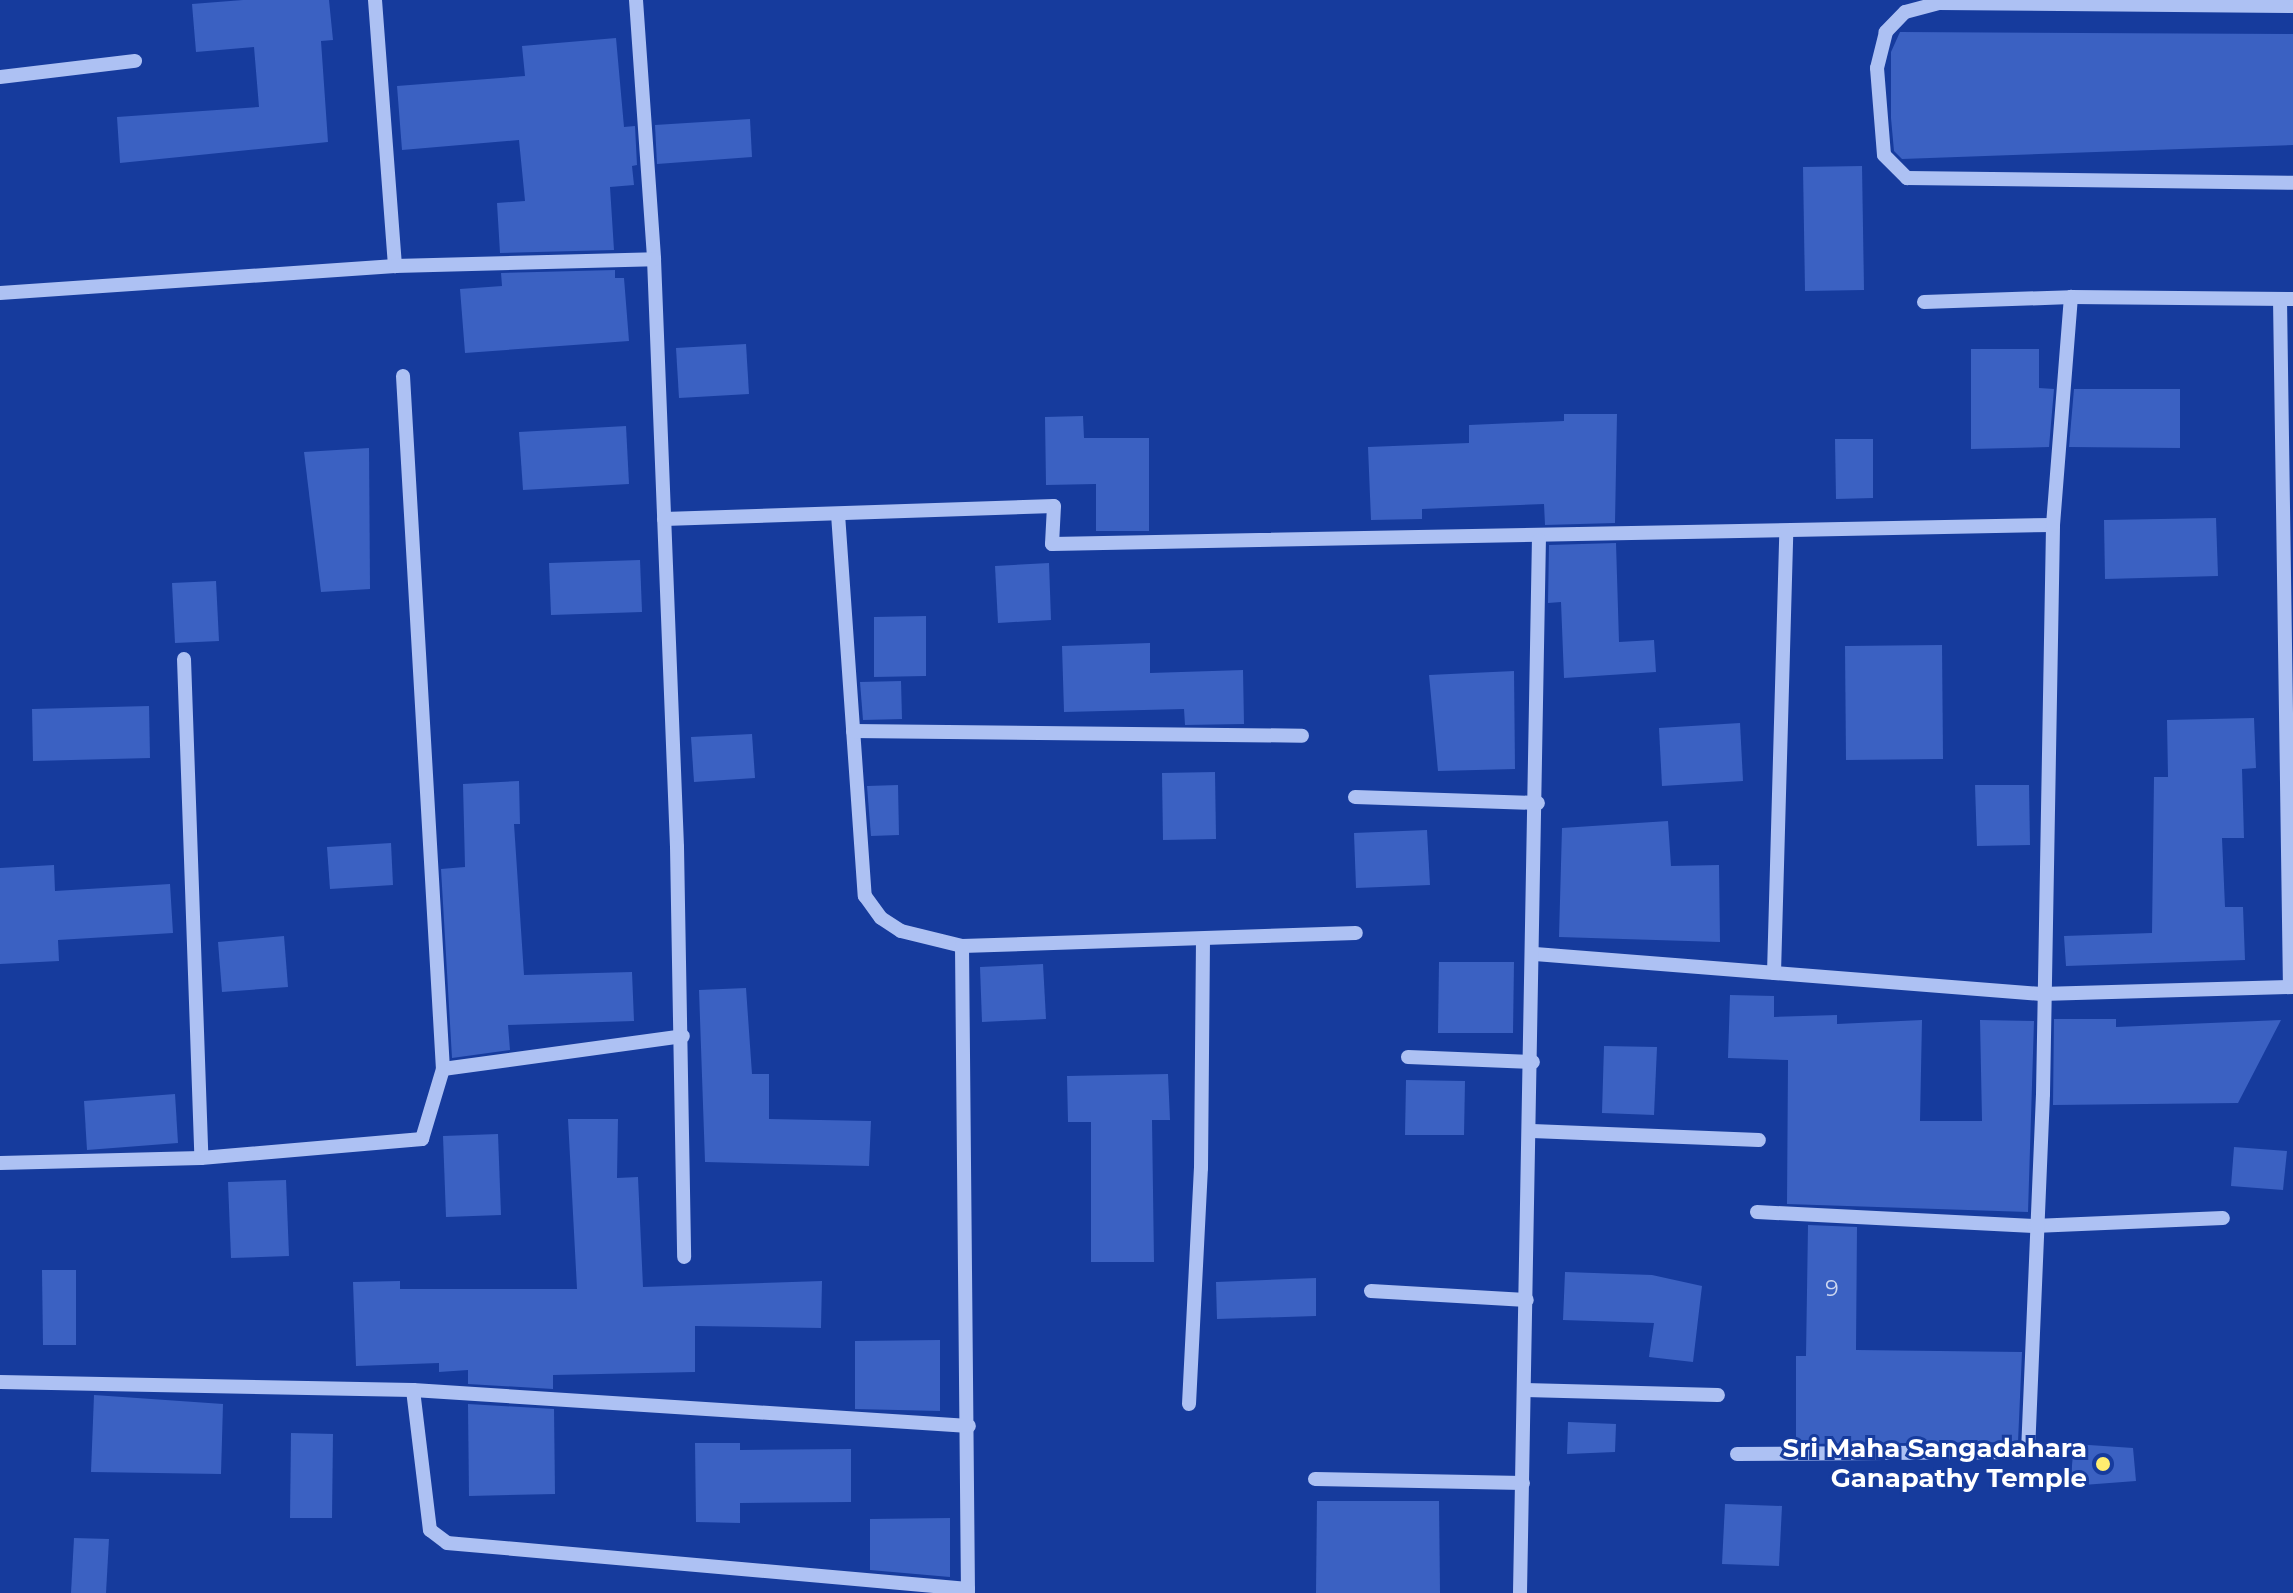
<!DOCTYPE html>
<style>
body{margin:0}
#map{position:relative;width:2293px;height:1593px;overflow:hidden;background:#163b9d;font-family:Montserrat,sans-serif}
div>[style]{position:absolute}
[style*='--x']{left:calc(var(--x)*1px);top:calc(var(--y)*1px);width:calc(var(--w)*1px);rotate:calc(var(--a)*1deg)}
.building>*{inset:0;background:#3b61c2}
.minor>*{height:14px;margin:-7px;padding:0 7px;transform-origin:7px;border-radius:7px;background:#adc1f3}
.dots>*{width:22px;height:22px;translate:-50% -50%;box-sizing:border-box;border:4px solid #163b9d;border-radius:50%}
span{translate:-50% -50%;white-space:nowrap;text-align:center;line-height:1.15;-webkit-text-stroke:6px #163b9d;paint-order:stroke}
.number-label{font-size:22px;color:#ced8f0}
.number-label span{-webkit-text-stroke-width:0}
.poi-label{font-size:26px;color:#fff;font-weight:700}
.right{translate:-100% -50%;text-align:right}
</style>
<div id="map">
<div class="building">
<i style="clip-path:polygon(243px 0,329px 0,333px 40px,321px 41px,328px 142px,120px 163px,117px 117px,259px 107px,254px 47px,196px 52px,192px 4px)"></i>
<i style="clip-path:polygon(1900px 32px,2293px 34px,2293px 145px,1902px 159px,1894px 151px,1891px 118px,1891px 52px)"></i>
<i style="clip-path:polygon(616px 38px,624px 127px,635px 126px,637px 165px,632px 166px,634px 185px,610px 187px,614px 250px,500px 253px,497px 203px,525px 201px,519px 140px,402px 150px,397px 86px,525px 76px,522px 46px)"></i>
<i style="clip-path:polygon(750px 119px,752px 157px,657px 164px,655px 125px)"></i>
<i style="clip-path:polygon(1862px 166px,1864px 290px,1805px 291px,1803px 167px)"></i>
<i style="clip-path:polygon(615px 270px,615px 278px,624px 278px,629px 341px,465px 353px,460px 289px,502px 286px,501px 273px)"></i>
<i style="clip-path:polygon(746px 344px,749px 394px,679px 398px,676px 348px)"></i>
<i style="clip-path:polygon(1971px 349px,2039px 349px,2039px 388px,2054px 389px,2049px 447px,1971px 449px)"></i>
<i style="clip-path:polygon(2074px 389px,2180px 389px,2180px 448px,2069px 447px)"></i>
<i style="clip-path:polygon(1564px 414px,1617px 414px,1615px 523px,1545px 525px,1544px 504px,1422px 509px,1422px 519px,1371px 520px,1368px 447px,1469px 443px,1469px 425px,1564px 421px)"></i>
<i style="clip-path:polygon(1083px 416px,1084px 438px,1149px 438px,1149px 531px,1096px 531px,1096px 484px,1046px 485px,1045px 417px)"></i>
<i style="clip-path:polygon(626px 426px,629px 484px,523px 490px,519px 432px)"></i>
<i style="clip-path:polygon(1835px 439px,1873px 439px,1873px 498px,1836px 499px)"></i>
<i style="clip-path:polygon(369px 448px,370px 589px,321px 592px,304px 452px)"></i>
<i style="clip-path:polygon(2216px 518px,2218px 576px,2105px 579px,2104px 520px)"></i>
<i style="clip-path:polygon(1616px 543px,1619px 642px,1654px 640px,1656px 672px,1564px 678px,1561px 602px,1548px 603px,1549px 545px)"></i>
<i style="clip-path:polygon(640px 560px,642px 612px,551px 615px,549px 563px)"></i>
<i style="clip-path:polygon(1049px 563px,1051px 620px,998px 623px,995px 566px)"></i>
<i style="clip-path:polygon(216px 581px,219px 641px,175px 643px,172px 583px)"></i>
<i style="clip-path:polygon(926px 616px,926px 676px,874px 677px,874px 617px)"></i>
<i style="clip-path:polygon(1150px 643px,1150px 673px,1243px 670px,1244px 724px,1185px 725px,1184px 709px,1064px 712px,1062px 646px)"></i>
<i style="clip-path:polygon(1942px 645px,1943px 759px,1846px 760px,1845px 646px)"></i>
<i style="clip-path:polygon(1514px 671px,1515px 769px,1438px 771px,1429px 675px)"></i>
<i style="clip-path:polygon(901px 681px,902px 719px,863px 720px,860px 682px)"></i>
<i style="clip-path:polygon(149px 706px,150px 758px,33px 761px,32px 709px)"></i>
<i style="clip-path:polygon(2254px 718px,2256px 768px,2242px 769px,2244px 838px,2222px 838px,2225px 907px,2243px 907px,2245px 960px,2066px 966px,2064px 936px,2152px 933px,2154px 777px,2168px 777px,2167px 720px)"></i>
<i style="clip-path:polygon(1740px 723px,1743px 781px,1662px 786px,1659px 728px)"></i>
<i style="clip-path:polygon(752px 734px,755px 778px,694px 782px,691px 737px)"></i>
<i style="clip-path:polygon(1215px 772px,1216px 839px,1163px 840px,1162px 773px)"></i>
<i style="clip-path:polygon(519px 781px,520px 824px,514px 824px,524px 975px,632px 972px,634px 1021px,508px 1025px,510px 1050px,452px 1058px,441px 869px,465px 867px,463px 784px)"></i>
<i style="clip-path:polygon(898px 785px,899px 835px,871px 836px,867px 786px)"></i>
<i style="clip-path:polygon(1975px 785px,2029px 785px,2030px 845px,1977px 846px)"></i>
<i style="clip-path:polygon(1668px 821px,1671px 866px,1719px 865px,1720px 942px,1559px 937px,1562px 828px)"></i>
<i style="clip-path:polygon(1427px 830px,1430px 885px,1356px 888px,1354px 833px)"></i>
<i style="clip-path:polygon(391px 843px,393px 885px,330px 889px,327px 847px)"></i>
<i style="clip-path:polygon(54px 865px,55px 891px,170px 884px,173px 933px,58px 940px,59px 961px,0 964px,0 868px)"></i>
<i style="clip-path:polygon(284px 936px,288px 987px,222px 992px,218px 942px)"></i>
<i style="clip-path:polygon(1439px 962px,1514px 962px,1513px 1033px,1438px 1033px)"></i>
<i style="clip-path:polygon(1043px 964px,1046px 1019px,982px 1022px,980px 967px)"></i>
<i style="clip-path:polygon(746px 988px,752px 1074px,769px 1074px,769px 1119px,871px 1121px,869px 1166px,705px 1162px,699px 990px)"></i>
<i style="clip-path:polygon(1730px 995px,1774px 996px,1774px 1017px,1837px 1015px,1837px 1024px,1922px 1020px,1920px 1121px,1982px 1121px,1980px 1020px,2034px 1021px,2028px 1212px,1787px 1204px,1788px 1060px,1728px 1058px)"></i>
<i style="clip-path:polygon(2054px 1019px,2116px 1019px,2116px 1027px,2281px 1020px,2238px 1103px,2053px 1105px)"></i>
<i style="clip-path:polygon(1604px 1046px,1657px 1047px,1654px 1115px,1602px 1113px)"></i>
<i style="clip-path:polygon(1168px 1074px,1170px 1120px,1152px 1120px,1154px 1262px,1091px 1262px,1091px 1122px,1068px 1122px,1067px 1076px)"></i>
<i style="clip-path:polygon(1406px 1080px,1465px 1081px,1464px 1135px,1405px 1135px)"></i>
<i style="clip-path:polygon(175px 1094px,178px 1143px,87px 1150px,84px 1101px)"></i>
<i style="clip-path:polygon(568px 1119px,618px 1119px,617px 1178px,638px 1177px,643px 1287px,822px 1281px,821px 1328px,695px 1326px,695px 1372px,553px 1375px,553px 1389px,468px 1384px,468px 1370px,439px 1372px,439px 1363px,356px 1366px,353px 1282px,400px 1281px,400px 1289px,577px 1289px)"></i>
<i style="clip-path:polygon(498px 1134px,501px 1215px,446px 1217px,443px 1136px)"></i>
<i style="clip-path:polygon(2234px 1147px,2287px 1151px,2283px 1190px,2231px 1186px)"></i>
<i style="clip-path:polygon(286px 1180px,289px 1256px,231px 1258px,228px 1182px)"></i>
<i style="clip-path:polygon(1808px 1225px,1857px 1227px,1856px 1350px,2022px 1352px,2018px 1442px,1796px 1444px,1796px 1356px,1806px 1356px)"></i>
<i style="clip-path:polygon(42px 1270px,76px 1270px,76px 1345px,43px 1345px)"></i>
<i style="clip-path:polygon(1565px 1272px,1652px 1275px,1702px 1286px,1693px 1362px,1649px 1357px,1654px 1323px,1563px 1320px)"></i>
<i style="clip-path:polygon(1316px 1278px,1316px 1316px,1217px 1319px,1216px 1282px)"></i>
<i style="clip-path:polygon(940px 1340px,940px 1411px,855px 1409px,855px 1341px)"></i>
<i style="clip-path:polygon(94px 1395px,223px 1404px,221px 1474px,91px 1472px)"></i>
<i style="clip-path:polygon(468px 1404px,554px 1409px,555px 1494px,469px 1496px)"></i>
<i style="clip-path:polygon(1568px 1422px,1616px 1424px,1615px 1452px,1567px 1454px)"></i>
<i style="clip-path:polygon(291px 1433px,333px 1434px,332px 1518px,290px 1518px)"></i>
<i style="clip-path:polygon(695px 1443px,740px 1443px,740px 1450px,851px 1449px,851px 1502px,740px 1503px,740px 1523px,696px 1522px)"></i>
<i style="clip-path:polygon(2074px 1444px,2133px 1448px,2136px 1481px,2070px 1486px)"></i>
<i style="clip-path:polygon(1317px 1501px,1439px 1501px,1440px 1593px,1316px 1593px)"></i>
<i style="clip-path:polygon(1725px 1504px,1782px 1506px,1779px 1566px,1722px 1564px)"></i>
<i style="clip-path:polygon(950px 1518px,950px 1577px,870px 1570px,870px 1519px)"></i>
<i style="clip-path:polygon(74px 1538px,109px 1539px,106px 1593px,71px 1593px)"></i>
</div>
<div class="minor">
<i style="--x:375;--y:0;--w:267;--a:85.7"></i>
<i style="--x:636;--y:0;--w:260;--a:86"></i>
<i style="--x:654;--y:259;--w:588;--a:87.76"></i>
<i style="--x:677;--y:847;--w:410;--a:89"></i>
<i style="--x:2293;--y:6;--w:354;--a:-179.5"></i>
<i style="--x:1939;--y:3;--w:35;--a:165"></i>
<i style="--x:1905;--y:12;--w:28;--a:134"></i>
<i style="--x:1886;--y:32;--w:37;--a:104"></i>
<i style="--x:1877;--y:68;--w:87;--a:85.4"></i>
<i style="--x:1884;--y:155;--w:33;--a:45"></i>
<i style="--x:1907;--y:178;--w:386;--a:0.7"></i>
<i style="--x:0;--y:77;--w:136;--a:-6.8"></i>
<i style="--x:0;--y:293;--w:396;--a:-3.9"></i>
<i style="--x:395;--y:266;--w:259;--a:-1.5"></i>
<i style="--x:2280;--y:299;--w:688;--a:89.17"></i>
<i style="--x:1924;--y:302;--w:147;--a:-1.9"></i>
<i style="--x:403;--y:376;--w:694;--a:86.7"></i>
<i style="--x:838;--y:514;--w:383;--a:86"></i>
<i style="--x:865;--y:896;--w:27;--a:54"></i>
<i style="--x:881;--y:918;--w:24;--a:33"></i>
<i style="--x:901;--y:931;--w:63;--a:13.8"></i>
<i style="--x:962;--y:946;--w:394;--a:-1.9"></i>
<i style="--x:664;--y:519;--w:390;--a:-1.9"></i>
<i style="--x:1054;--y:506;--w:38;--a:93"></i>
<i style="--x:1052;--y:544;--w:1001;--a:-1.09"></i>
<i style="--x:184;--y:659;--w:499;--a:88"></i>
<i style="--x:853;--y:731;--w:449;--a:0.6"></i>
<i style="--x:1355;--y:797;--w:183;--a:1.9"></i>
<i style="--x:962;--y:946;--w:647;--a:89.47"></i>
<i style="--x:1535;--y:954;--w:508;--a:4.52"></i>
<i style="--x:2041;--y:994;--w:252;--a:-1.6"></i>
<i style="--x:1774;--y:973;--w:441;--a:-88.4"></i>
<i style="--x:1408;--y:1057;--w:125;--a:2.3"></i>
<i style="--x:1532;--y:1131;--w:227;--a:2.3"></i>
<i style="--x:0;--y:1163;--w:201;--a:-1.4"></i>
<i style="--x:201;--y:1158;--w:222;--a:-4.9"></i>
<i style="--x:422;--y:1139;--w:73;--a:-73.3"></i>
<i style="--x:443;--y:1069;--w:242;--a:-7.8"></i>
<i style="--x:1757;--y:1212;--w:277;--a:2.9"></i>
<i style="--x:2034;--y:1226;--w:189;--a:-2.4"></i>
<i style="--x:1371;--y:1291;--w:156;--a:3.3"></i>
<i style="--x:0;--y:1382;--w:413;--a:1.1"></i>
<i style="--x:413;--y:1390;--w:557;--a:3.7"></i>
<i style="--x:413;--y:1390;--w:141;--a:83.1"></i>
<i style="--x:430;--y:1530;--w:21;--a:37"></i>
<i style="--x:447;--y:1543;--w:523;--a:5.05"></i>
<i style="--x:1525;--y:1390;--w:193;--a:1.5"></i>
<i style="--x:1189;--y:1404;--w:236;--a:-87.1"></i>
<i style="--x:1201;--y:1168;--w:228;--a:-89.5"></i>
<i style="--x:1737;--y:1454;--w:291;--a:-0.4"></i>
<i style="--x:2028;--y:1452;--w:358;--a:-87.6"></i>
<i style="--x:2043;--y:1094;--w:569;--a:-88.99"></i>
<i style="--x:2053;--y:525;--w:229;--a:-85.5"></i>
<i style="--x:2071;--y:297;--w:222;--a:0.5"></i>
<i style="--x:1315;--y:1479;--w:208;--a:1.1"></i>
<i style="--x:1520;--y:1593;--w:1053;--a:-88.97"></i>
</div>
<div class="dots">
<i style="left:2103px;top:1464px;background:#ffed6f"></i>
</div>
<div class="number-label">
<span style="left:1832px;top:1289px">9</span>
</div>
<div class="poi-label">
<span class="right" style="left:2087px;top:1464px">Sri Maha Sangadahara<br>Ganapathy Temple</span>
</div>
</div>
